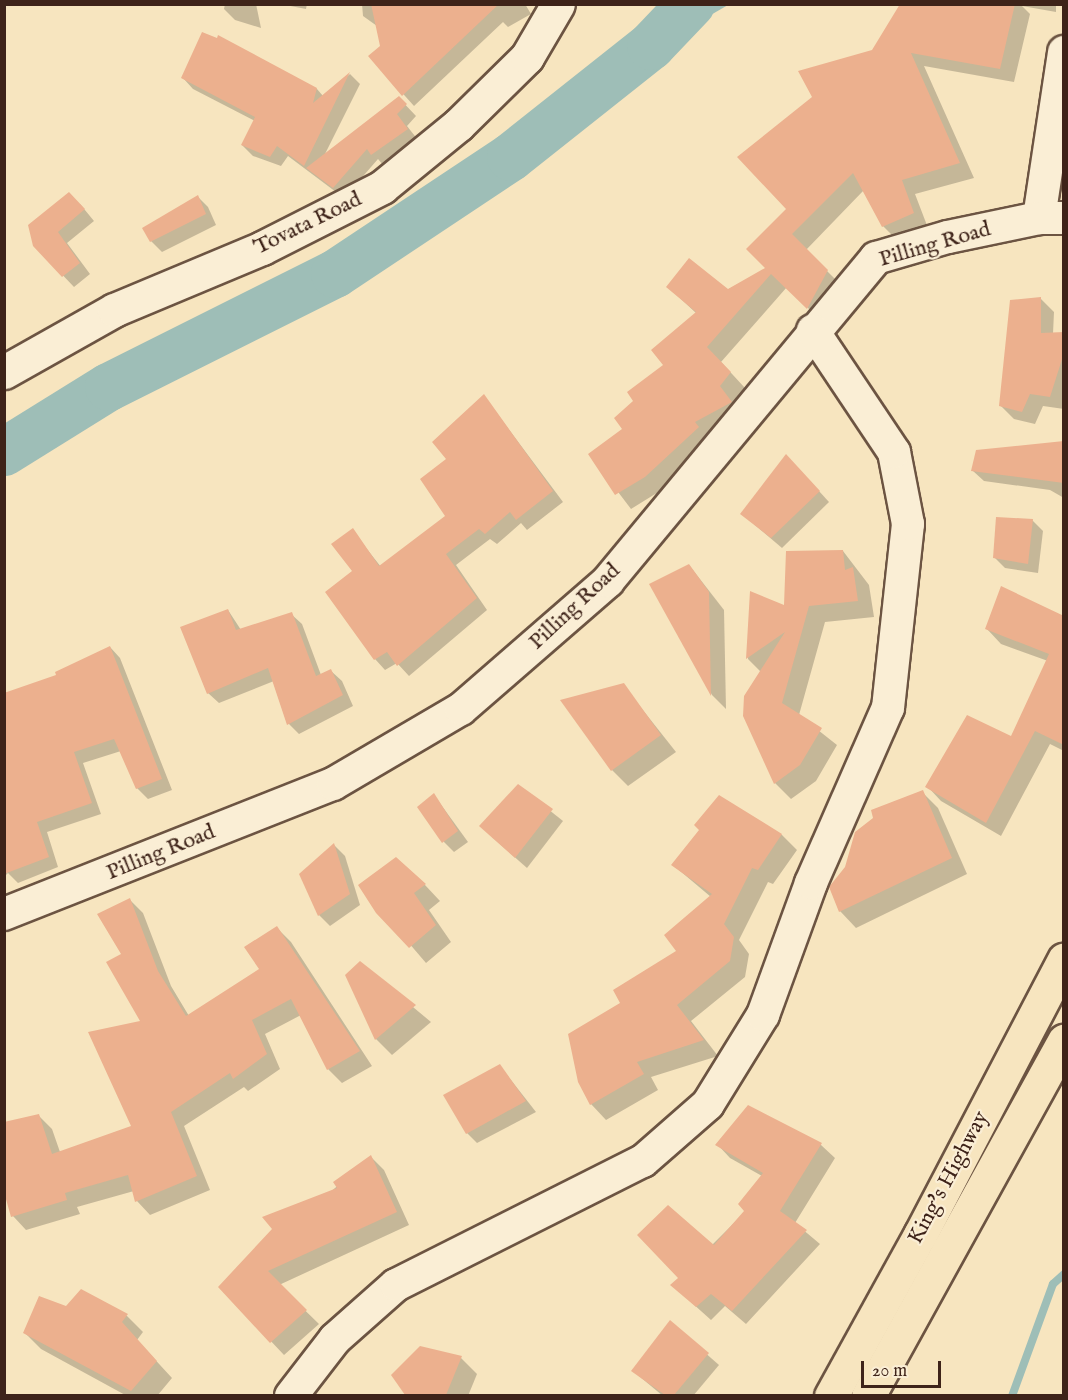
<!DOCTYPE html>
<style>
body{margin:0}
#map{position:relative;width:1068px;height:1400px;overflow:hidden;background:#f7e5bf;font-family:"IM FELL English",serif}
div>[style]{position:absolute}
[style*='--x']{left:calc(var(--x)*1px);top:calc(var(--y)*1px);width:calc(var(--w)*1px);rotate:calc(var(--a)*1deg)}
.water>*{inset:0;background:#9ebeb7}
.shadow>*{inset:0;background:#0003}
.stream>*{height:8px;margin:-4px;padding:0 4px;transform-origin:4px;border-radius:4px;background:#9ebeb7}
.river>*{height:48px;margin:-24px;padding:0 24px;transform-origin:24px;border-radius:24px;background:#9ebeb7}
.building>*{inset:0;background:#ecb08e}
.roads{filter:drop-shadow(2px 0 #6c5442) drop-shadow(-2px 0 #6c5442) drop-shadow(0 2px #6c5442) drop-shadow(0 -2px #6c5442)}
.street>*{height:32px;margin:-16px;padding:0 16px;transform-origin:16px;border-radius:16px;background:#faeed5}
.secondary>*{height:33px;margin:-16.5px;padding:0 16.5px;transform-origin:16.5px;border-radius:16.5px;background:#faeed5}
.highway>*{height:33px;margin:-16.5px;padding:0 16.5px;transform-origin:16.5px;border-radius:16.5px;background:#f7e5bf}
span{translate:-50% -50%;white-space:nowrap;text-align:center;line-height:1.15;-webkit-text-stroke:4.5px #faeed5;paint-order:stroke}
.street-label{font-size:22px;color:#3e2319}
.frame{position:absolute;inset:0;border:6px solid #3e2319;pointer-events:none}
.scale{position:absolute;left:861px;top:1361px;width:80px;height:27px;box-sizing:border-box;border:3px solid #3e2319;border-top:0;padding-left:8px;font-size:18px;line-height:21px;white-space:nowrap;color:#3e2319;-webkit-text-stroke:4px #faeed5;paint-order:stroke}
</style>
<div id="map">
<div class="water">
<i style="clip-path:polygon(683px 4px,728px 4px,728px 5px,664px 42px)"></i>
</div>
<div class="shadow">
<i style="clip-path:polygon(225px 4px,256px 4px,261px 28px,235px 20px,224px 9px)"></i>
<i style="clip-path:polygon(280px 4px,307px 4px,306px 9px)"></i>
<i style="clip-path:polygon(362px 4px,525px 4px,531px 14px,508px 27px,503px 22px,414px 106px,370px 57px,382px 47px,377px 26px,363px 16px)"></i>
<i style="clip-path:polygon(902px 4px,1056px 4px,1056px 12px,1022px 6px,1030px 14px,1014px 82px,924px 66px,974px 178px,915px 194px,928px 228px,898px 241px,883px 226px,864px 190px,806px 250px,842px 286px,822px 322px,787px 287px,721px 362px,745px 388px,734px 401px,745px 417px,660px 491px,631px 509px,590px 455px,624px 429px,635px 401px,665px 365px,696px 313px,668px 287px,727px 290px,768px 268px,788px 209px)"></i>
<i style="clip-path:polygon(350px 74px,360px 84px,324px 156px,399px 98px,416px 116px,407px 126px,418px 140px,383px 165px,378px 159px,344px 198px,288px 156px,281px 166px,253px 156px,242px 145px,255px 121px,193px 89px,183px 78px,317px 89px,323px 96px)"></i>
<i style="clip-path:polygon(198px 197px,208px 207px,216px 225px,162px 252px,151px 241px)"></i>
<i style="clip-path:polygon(80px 204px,94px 221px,67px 243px,90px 274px,74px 287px,34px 245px)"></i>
<i style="clip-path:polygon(1041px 299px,1054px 312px,1053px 334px,1064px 334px,1064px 409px,1043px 406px,1035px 424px,1014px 419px,1000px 405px)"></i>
<i style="clip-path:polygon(484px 396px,563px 502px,527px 530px,521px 523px,497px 544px,490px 539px,456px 565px,487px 610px,409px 676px,397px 663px,385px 670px,375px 659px,354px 572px,352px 530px,381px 567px,447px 517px,448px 459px)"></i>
<i style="clip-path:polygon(1064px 443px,1064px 498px,1050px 490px,984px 481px,973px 471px)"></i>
<i style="clip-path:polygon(797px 467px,829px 502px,782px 548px,742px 514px)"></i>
<i style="clip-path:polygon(1032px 520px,1043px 531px,1038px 573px,1005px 568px,994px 557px)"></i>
<i style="clip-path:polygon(843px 551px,869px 585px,874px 617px,825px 622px,799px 715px,837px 745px,816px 781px,791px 799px,775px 783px,761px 672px,748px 659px,751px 593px,785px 607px)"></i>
<i style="clip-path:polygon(689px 565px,724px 610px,726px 709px,712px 695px,651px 584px)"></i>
<i style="clip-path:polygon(228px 610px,241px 630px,291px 614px,302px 624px,321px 675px,331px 671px,342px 681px,353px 706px,299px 734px,289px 724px,274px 681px,219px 703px,208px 693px)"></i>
<i style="clip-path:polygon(1064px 621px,1064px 751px,1050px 744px,1001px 836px,941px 801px,927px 786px,1011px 738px,1048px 661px,1001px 644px,987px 629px)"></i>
<i style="clip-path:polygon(110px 647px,120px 658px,172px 790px,148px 799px,137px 788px,121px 751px,83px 763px,101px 814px,47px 832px,58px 867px,18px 883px,8px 873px,4px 877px,4px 870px,8px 873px,4px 865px,58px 676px)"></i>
<i style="clip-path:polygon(623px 685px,676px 752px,628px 786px,612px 770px)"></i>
<i style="clip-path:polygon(519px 786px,563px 821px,527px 868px,492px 837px)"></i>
<i style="clip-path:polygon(922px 792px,938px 808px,967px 874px,856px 928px,840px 911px,831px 887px)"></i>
<i style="clip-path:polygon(434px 795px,468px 842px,454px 852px,444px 842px)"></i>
<i style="clip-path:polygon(719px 797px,782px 835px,797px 850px,773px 884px,768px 882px,739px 940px,749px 954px,745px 977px,691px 1021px,718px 1056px,651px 1077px,658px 1090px,606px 1120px,591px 1104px,580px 1082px,622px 1003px,679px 952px,711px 897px,673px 865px,701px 830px)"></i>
<i style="clip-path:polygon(334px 845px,345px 856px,360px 905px,330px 926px,319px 915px,301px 875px)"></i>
<i style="clip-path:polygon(425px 885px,440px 901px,429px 910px,451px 942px,426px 963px,360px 886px)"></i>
<i style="clip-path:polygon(130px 900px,143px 913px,171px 986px,189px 1016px,261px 970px,277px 928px,291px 942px,372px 1066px,342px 1083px,328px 1069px,301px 1015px,265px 1034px,280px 1069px,248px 1091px,244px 1087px,184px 1126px,210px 1190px,150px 1215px,137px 1201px,134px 1191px,77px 1207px,80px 1214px,26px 1230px,13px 1216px,38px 1115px,52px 1129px,60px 1152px,133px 1126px,143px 1022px,123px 954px)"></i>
<i style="clip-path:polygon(360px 963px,431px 1022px,392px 1055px,376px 1039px)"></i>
<i style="clip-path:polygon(500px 1066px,536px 1112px,477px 1143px,467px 1133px)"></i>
<i style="clip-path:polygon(748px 1107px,821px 1145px,835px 1158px,795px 1223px,820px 1244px,746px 1324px,725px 1306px,711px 1320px,672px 1285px,746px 1211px,762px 1176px,730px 1158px,717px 1144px)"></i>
<i style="clip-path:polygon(371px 1157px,384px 1170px,409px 1225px,279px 1285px,319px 1324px,284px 1355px,220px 1287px)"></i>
<i style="clip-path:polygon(81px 1291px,127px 1316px,143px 1332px,137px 1340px,172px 1378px,157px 1396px,127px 1396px,41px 1349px,25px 1333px,67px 1308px)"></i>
<i style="clip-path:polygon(670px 1322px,719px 1365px,693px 1396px,663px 1396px,633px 1371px)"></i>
<i style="clip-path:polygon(461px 1358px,477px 1374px,468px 1396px,407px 1396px,393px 1375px)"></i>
</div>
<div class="stream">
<i style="--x:1012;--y:1396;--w:119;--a:-69.9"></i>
<i style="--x:1053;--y:1284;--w:15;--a:-42"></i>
</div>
<div class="river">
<i style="--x:4;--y:452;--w:123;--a:-31.8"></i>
<i style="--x:109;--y:387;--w:253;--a:-26.6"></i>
<i style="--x:335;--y:274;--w:211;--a:-33.6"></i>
<i style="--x:511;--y:157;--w:179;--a:-38.4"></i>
<i style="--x:651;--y:46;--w:58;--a:-46.4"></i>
</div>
<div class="building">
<i style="clip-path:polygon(371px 4px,499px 4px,402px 96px,368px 56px,380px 46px)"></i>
<i style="clip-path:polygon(900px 4px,1015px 4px,1000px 69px,911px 53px,960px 163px,902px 180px,914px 213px,882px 227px,853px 173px,792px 234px,828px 270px,807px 309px,771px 274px,707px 347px,731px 372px,720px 386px,732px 402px,695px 422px,699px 427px,645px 477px,615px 495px,588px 454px,622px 429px,614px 418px,633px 401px,627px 392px,663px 365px,651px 350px,696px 312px,666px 287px,689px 258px,728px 289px,765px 268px,746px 249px,786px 209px,737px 157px,812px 97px,798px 71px,872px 50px)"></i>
<i style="clip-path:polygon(202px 32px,217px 38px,218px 35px,317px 88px,313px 103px,350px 72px,304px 166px,277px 146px,270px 157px,241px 145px,255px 117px,181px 78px)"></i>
<i style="clip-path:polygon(399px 96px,407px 104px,397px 114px,408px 129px,371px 155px,367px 149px,333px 188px,306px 168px)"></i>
<i style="clip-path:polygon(69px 192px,85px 209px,58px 232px,80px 263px,62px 277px,33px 246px,28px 225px)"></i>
<i style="clip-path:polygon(198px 195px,206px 214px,150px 242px,142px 228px)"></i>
<i style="clip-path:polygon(1041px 297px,1041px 333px,1064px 332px,1064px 353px,1050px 397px,1030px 394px,1022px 412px,999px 406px,1010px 300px)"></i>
<i style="clip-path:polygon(484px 394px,553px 491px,516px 520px,510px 512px,485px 534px,479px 529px,446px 554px,477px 598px,397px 666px,387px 652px,374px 660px,325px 592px,352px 571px,331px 544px,353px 528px,379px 566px,445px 516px,420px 479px,446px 459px,432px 442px)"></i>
<i style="clip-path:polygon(1064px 441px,1064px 483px,971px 471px,976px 450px)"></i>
<i style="clip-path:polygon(786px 454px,820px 491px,771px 538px,740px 514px)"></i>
<i style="clip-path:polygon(996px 517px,1033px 519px,1028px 564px,993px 558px)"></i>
<i style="clip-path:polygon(843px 550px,845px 570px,853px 567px,858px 601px,809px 606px,782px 703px,822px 728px,800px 765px,774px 784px,743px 716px,744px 696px,785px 632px,746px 659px,750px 591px,784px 605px,786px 551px)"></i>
<i style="clip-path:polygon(689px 564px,709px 592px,711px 696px,649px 584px)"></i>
<i style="clip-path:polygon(1001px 586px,1064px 616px,1064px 745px,1035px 731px,986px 823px,925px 787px,967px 715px,1011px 736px,1049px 654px,985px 629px)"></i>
<i style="clip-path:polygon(228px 609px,236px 630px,292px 612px,316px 676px,331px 669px,343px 695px,287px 725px,268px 668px,207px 694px,180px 627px)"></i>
<i style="clip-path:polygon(110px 646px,162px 779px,136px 789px,114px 739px,74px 752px,92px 803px,37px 822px,49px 857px,4px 874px,4px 693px,56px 675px,55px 672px)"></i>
<i style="clip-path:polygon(624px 683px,661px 735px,611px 771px,560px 700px)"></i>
<i style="clip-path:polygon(518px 784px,553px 809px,515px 858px,479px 826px)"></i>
<i style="clip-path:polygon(923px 790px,952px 858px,839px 912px,829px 887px,845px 867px,855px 832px,873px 818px,871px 810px)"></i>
<i style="clip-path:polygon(434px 793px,458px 831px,442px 843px,417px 807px)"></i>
<i style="clip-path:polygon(719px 795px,782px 834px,758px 870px,752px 868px,724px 924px,734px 937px,730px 961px,677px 1005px,704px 1040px,637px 1062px,644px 1074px,590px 1105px,578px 1082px,568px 1034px,620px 1003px,613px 990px,676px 951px,664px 935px,712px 894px,671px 865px,699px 830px,694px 825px)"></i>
<i style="clip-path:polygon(334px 843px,350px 894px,318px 916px,299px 874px)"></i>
<i style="clip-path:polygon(396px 857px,426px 884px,414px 893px,436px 925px,409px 948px,376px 913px,358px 885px)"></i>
<i style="clip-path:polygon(130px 898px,158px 971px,186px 1016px,259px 969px,244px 947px,277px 926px,360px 1051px,327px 1070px,291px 999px,252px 1020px,267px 1054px,233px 1079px,230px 1073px,171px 1112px,197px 1176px,135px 1202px,128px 1175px,65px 1193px,67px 1200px,11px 1217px,4px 1192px,4px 1122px,39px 1114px,52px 1154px,131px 1126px,88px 1032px,140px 1021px,106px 962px,121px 954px,97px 914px)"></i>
<i style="clip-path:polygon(360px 961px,416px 1005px,375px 1040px,345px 975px)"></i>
<i style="clip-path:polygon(500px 1064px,526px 1101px,466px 1134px,443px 1095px)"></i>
<i style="clip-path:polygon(748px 1105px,822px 1143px,780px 1211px,807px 1230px,732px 1311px,711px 1294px,696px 1307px,670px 1285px,678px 1278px,637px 1235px,668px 1205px,714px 1245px,744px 1211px,738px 1204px,763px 1173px,715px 1145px)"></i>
<i style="clip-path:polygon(371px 1155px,397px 1212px,268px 1271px,307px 1310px,270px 1343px,218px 1287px,272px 1229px,262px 1217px,337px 1188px,333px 1182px)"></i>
<i style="clip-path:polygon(81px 1289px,128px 1314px,122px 1322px,157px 1361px,131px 1391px,23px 1333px,39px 1296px,66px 1306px)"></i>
<i style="clip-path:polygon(670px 1320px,709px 1353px,674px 1395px,665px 1395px,631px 1371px)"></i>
<i style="clip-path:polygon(420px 1346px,462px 1356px,446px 1395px,405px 1395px,391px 1375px)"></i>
</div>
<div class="roads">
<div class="street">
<i style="--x:1039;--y:218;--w:168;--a:-81.4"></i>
<i style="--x:4;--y:914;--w:354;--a:-21.6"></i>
<i style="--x:333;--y:784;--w:148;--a:-30.4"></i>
<i style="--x:461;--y:709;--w:195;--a:-41"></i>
<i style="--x:608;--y:581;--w:420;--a:-50.3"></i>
<i style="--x:876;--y:258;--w:75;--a:-16.3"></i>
<i style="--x:948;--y:237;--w:93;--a:-11.8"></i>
<i style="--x:1039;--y:218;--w:25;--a:0"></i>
<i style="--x:291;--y:1396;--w:72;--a:-52.3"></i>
<i style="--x:335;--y:1339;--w:81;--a:-41.5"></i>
<i style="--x:396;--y:1285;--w:276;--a:-26.7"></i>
<i style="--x:643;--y:1161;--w:86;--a:-41.2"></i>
<i style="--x:708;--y:1104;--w:105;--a:-58.3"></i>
<i style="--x:763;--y:1015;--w:140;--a:-70"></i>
<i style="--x:811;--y:883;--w:191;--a:-66.3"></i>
<i style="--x:888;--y:708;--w:185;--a:-83.8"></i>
<i style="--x:908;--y:524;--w:73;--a:-101"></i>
<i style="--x:894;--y:452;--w:146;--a:-123.8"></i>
</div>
<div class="secondary">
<i style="--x:4;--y:372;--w:126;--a:-29.4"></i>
<i style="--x:114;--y:310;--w:160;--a:-22.7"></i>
<i style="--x:262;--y:248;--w:135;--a:-26.9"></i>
<i style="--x:382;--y:187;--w:98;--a:-39.2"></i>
<i style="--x:458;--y:125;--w:97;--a:-44.6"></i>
<i style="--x:527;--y:57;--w:61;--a:-59.7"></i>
</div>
<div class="highway">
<i style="--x:831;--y:1396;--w:184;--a:-61.1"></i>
<i style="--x:920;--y:1235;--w:311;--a:-62.4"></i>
<i style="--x:868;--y:1396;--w:406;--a:-61.1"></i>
</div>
</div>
<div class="street-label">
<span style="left:308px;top:224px;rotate:-26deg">Tovata Road</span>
<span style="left:935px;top:245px;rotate:-16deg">Pilling Road</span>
<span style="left:575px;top:607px;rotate:-43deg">Pilling Road</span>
<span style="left:161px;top:853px;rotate:-22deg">Pilling Road</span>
<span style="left:949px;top:1178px;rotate:-62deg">King's Highway</span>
</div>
<div class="frame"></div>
<div class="scale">20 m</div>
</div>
